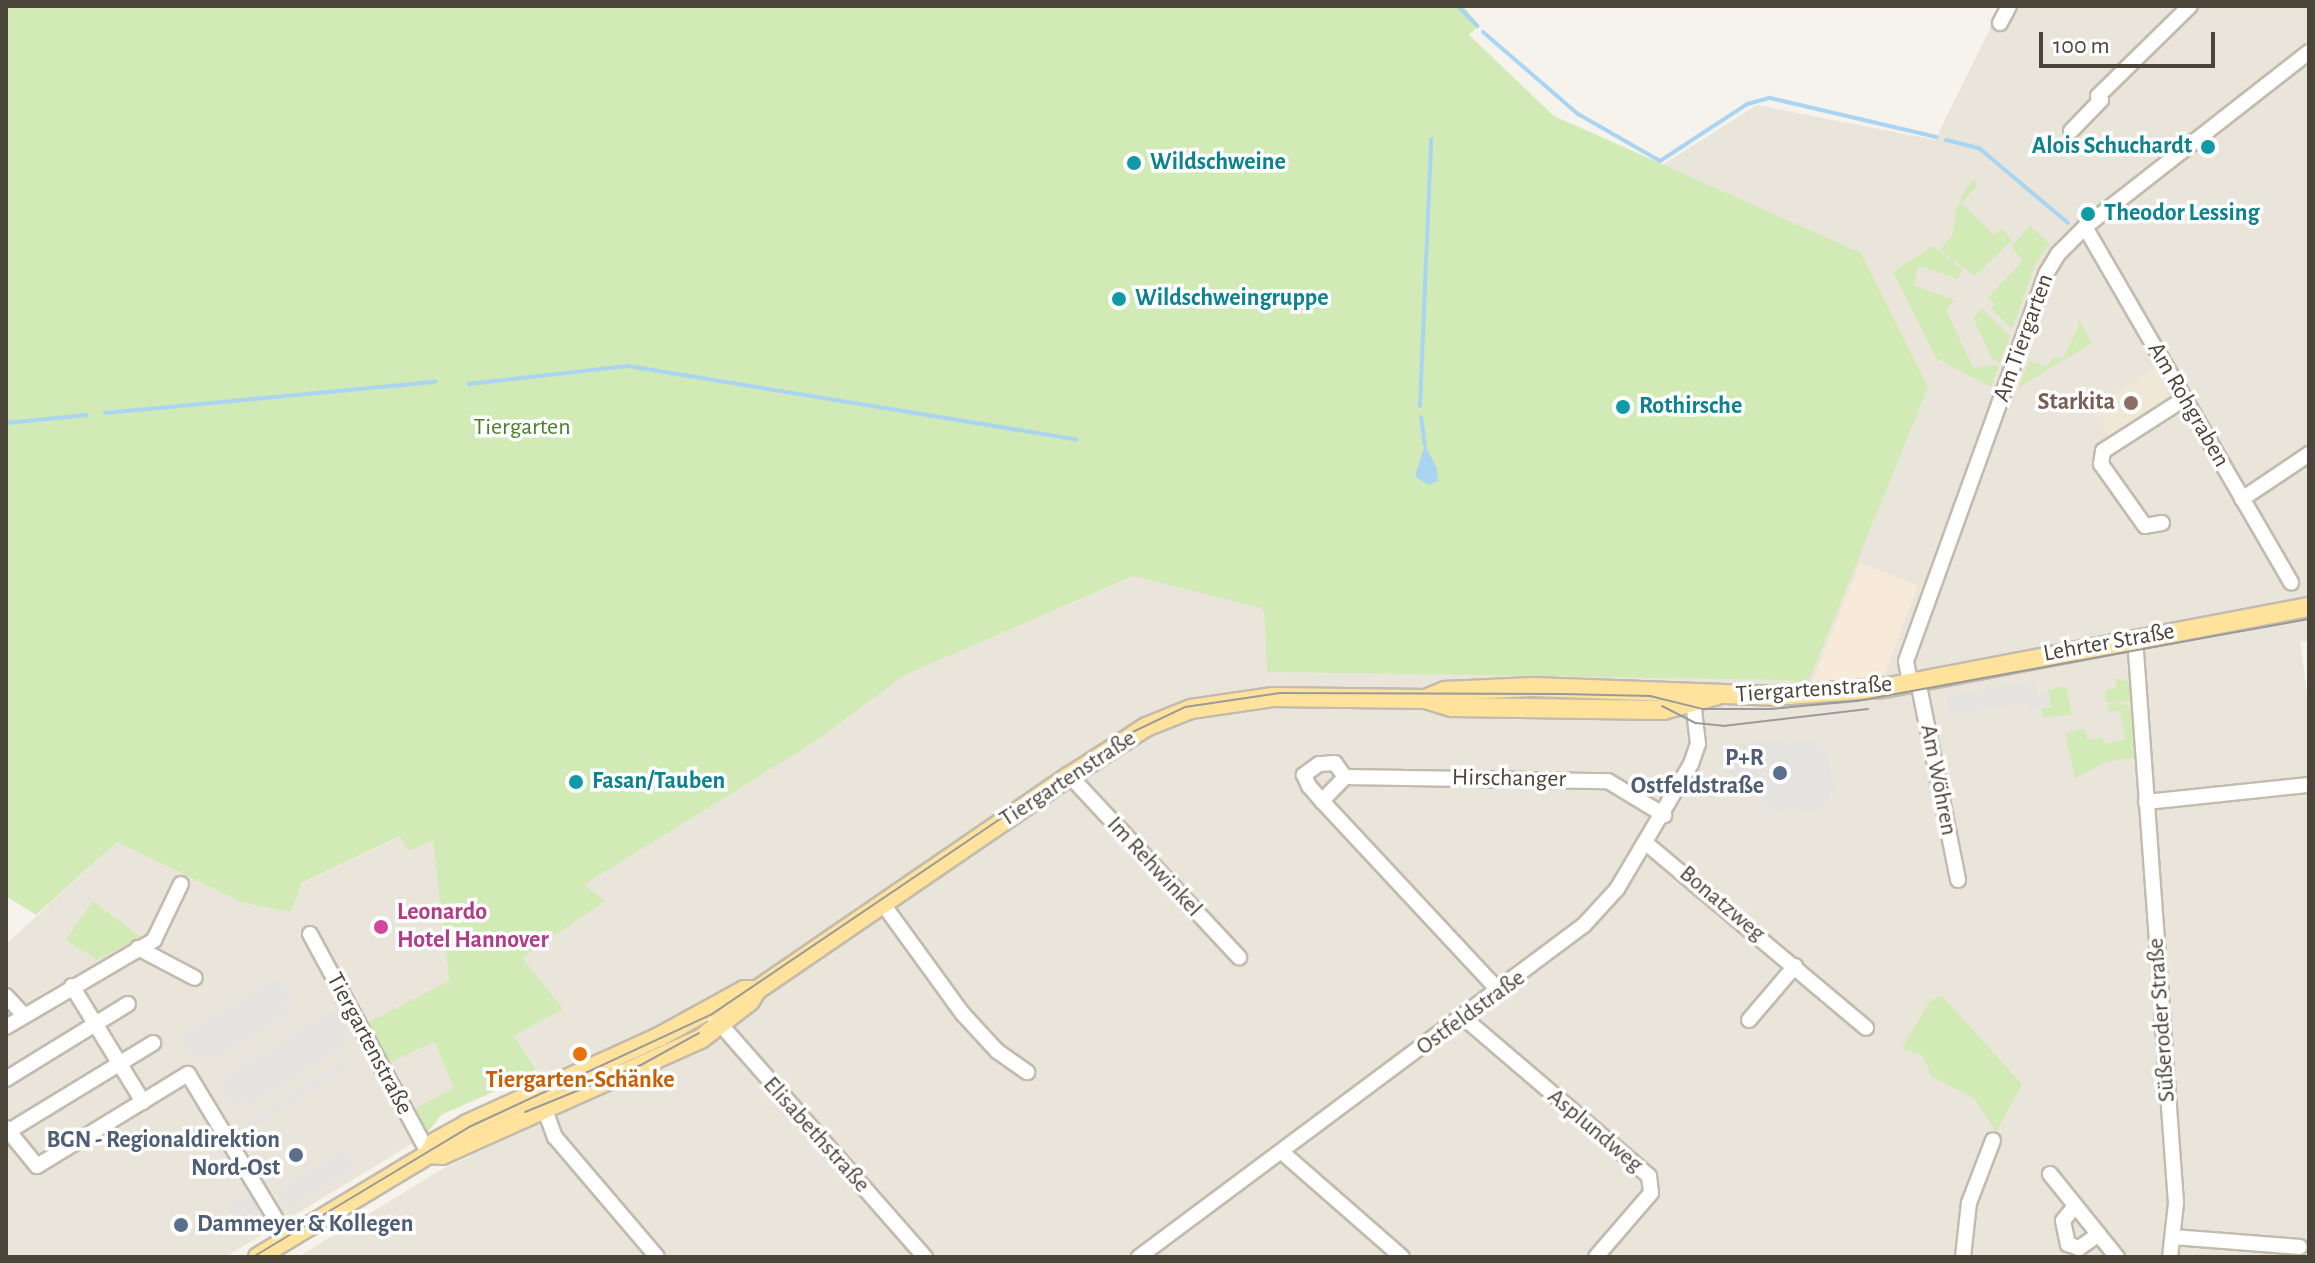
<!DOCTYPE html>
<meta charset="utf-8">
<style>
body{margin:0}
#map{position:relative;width:2315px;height:1263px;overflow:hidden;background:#f6f3ec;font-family:"Alegreya Sans",sans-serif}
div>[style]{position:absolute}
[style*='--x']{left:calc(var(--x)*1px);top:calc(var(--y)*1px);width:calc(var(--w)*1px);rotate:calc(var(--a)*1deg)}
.residential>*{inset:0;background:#eae5da}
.commercial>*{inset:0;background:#f7ead8}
.education>*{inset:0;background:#efe8d6}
.green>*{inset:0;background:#d2eab5}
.parking>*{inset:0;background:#e5e3e0}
.round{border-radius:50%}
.water>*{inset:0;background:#a9d4f2}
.stream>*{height:4px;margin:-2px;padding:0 2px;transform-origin:2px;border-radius:2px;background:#a9d4f2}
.roads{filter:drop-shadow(2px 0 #c2bbae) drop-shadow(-2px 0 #c2bbae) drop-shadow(0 2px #c2bbae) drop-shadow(0 -2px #c2bbae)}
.minor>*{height:14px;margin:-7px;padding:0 7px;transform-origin:7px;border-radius:7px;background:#fff}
.major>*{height:18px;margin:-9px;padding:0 9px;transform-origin:9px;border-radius:9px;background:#ffe39c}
.tram>*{height:2px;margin:-1px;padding:0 1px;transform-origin:1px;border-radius:1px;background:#9a9a9a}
.dots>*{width:22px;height:22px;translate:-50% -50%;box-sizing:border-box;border:4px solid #fff;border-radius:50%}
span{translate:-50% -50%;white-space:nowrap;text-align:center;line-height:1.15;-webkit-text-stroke:7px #fff;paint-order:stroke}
.culture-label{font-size:24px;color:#0d838f;font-weight:700}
.right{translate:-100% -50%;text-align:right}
.left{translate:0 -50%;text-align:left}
.street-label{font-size:24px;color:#4b4439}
.education-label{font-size:24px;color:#785e54;font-weight:700}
.park-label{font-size:24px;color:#4a7f2a}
.service-label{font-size:24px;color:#4e5e75;font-weight:700}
.hotel-label{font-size:24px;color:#b23c85;font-weight:700}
.food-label{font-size:24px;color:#c56008;font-weight:700}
.frame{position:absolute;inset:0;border:8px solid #4b4439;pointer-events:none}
.scale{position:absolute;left:2039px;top:32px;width:176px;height:36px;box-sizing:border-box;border:4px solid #4b4439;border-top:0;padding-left:10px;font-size:24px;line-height:28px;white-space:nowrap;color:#4b4439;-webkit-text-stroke:6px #fff;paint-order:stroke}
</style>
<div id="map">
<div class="residential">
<i style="clip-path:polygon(2001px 6px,2309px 6px,2309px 642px,2300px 641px,2309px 707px,2309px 1257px,298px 1257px,444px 1168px,520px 1133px,520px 1078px,538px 1071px,514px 1036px,547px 1018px,522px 958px,604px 901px,583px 886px,813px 743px,905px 675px,1135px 576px,1260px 608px,1264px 612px,1267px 672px,1785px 680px,1807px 685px,1844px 587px,1661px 166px,1757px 105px,1935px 140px)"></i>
<i style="clip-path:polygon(401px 836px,433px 839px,449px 981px,433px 1041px,455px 1089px,425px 1136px,225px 1257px,6px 1257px,6px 944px,117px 842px,243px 903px,291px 912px,302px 884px)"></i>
</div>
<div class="commercial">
<i style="clip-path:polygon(1860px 563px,1918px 585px,1885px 674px,1811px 684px)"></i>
</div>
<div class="education">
<i style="clip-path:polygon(2156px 368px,2173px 399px,2108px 438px,2090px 408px)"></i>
</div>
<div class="green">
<i style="clip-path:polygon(6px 6px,1463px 6px,1479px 25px,1469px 35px,1554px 116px,1861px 253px,1928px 387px,1807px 685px,1785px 680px,1267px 672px,1264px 612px,1260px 608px,1134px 576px,905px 675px,813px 743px,584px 885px,605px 901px,522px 958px,563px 1009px,514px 1036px,538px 1072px,441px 1115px,425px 1136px,412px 1110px,454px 1088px,434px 1042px,388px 1063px,367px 1023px,449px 981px,433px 840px,409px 851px,400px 836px,302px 883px,291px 912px,243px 903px,117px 842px,36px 915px,6px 896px)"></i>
<i style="clip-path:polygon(1975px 178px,1976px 187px,1961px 203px,1994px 235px,2001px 228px,2012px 240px,1975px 276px,1940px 250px,1953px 234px,1955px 213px,1966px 188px)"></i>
<i style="clip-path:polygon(2030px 226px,2050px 244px,2036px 263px,2012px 329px,1991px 309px,1995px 304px,1988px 297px,2023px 261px,2011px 246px)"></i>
<i style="clip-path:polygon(1933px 246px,1962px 269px,1958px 279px,1919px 266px,1913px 285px,1955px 300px,1946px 309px,1973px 368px,1999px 365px,1991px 387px,1936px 358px,1893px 272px)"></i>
<i style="clip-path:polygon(1982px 308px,2010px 336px,2000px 362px,1992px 359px,1973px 318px)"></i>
<i style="clip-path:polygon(2077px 316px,2092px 343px,2019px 387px,2029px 361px,2046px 367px,2054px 357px,2063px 359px,2079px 325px)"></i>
<i style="clip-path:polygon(2115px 678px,2129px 682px,2131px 701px,2106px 702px,2105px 690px,2117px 688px)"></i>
<i style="clip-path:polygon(2066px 686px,2072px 715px,2043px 717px,2041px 708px,2051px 708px,2048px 690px)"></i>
<i style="clip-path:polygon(2117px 702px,2131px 707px,2135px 757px,2103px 763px,2075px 779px,2065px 733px,2085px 729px,2087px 740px,2103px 737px,2104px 744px,2125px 739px,2120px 711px,2110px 712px,2107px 706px)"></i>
<i style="clip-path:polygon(93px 901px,140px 937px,97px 960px,66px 940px)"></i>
<i style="clip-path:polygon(1941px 995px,2022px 1084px,1996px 1132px,1975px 1099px,1931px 1076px,1923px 1056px,1902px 1048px,1930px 1001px)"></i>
</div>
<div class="parking">
<i style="clip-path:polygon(2035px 680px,2038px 695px,2047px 693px,2050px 707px,2027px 710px,2025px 702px,1949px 716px,1945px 697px)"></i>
<i style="clip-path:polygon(1814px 740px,1827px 754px,1834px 787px,1828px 803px,1814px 810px,1773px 812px,1721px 765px,1723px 744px)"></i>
<i style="clip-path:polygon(273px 980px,280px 980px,296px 998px,284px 1006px,289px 1014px,211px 1062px,206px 1053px,195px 1060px,180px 1036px)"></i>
<i style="clip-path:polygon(334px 1009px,350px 1034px,342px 1039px,346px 1046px,247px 1108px,242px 1100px,234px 1105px,218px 1080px)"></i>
<i style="clip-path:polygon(345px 1060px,350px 1067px,250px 1129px,246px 1122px)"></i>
<i style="clip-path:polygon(345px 1149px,357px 1167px,289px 1210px,277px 1191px)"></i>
<i class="round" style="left:232px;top:1194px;width:26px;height:26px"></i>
</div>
<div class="water">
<i style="clip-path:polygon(1425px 445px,1437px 469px,1438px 481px,1429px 485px,1415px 477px)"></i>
</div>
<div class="stream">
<i style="--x:1458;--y:6;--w:28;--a:46"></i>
<i style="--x:1483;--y:32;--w:125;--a:40.8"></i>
<i style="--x:1578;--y:114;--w:95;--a:29.8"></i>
<i style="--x:1660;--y:161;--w:104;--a:-33.2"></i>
<i style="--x:1747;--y:104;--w:24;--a:-15"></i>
<i style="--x:1770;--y:98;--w:171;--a:13.2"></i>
<i style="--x:1946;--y:140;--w:34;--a:14"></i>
<i style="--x:1979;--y:148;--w:116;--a:40.1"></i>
<i style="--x:469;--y:384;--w:160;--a:-6.5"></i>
<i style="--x:628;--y:366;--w:454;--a:9.3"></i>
<i style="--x:1420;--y:406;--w:267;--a:-87.6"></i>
<i style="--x:105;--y:413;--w:332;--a:-5.4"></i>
<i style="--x:1421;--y:417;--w:28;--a:82"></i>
<i style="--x:6;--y:423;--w:81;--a:-5.6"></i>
</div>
<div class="roads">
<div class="minor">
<i style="--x:2000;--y:23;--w:19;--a:-62"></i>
<i style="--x:2071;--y:131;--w:43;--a:-45.9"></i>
<i style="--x:2101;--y:100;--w:5;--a:-127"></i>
<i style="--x:2098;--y:96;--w:129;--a:-44.4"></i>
<i style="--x:2085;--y:227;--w:411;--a:59.9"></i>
<i style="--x:2242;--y:499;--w:81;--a:-33.9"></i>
<i style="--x:2162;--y:523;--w:17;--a:170"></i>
<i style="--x:2145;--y:526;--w:76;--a:-125.4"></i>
<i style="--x:2101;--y:464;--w:13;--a:-81"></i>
<i style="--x:2103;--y:451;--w:96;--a:-32.7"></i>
<i style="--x:2135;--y:638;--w:566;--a:85.85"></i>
<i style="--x:2176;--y:1203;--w:54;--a:96.3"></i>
<i style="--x:1918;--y:681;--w:203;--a:78.6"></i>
<i style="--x:1910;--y:682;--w:21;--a:-101"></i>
<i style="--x:1906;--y:661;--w:412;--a:-70.1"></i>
<i style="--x:2046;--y:274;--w:23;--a:-59"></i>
<i style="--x:2058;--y:254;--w:38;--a:-45"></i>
<i style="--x:2085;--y:227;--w:284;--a:-38"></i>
<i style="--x:1070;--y:776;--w:248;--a:47"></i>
<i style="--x:1345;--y:777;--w:263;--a:0.9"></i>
<i style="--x:1608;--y:781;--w:66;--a:31.3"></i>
<i style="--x:1322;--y:801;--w:33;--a:-46"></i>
<i style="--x:1345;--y:777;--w:17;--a:-126"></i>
<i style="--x:1335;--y:763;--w:16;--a:176"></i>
<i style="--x:1319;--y:764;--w:19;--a:144"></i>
<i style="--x:1304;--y:775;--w:12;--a:66"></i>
<i style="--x:1309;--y:786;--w:20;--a:49"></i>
<i style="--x:1322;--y:801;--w:246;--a:47"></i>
<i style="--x:1490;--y:981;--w:14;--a:51"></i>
<i style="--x:2146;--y:802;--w:164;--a:-6"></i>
<i style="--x:1647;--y:844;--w:286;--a:40"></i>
<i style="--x:883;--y:904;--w:136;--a:54"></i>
<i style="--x:963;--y:1014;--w:50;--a:47.4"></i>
<i style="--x:997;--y:1051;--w:37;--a:35"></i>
<i style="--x:310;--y:934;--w:250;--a:61.6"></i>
<i style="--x:138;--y:948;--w:64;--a:27.8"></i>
<i style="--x:72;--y:986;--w:136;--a:58.5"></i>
<i style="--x:6;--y:996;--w:26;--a:47"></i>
<i style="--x:714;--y:1017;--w:320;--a:48.7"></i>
<i style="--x:1464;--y:1018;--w:243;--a:40.5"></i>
<i style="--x:1649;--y:1176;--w:17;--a:83"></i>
<i style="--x:1651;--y:1193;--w:84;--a:130.7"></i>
<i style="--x:1749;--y:1020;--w:71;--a:-49.6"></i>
<i style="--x:6;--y:1027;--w:172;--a:-30.4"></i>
<i style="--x:154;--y:940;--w:62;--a:-64.3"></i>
<i style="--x:6;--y:1079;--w:143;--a:-31.6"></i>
<i style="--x:545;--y:1110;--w:29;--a:70"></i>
<i style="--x:555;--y:1137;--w:157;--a:49.6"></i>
<i style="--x:6;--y:1128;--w:49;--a:50.8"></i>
<i style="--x:37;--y:1166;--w:177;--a:-31.4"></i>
<i style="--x:188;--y:1074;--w:193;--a:58.8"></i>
<i style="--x:9;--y:1131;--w:169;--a:-31.4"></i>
<i style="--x:1283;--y:1153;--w:158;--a:41.2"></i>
<i style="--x:2050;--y:1174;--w:107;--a:51.1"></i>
<i style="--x:2075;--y:1206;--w:19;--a:129"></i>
<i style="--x:2063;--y:1221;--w:24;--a:78"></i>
<i style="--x:2068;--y:1244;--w:12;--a:20"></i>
<i style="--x:2079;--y:1248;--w:24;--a:-35"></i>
<i style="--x:2174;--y:1237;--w:126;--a:4.5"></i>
<i style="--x:1139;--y:1257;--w:555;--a:-36.73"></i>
<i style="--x:1584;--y:925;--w:49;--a:-47.5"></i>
<i style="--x:1617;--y:889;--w:145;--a:-59.4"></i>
<i style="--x:1691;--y:764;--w:21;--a:-71"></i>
<i style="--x:1698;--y:744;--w:52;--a:-96.6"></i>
<i style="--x:1963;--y:1257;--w:54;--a:-83.7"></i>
<i style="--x:1969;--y:1203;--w:67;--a:-69.1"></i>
</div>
<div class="major">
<i style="--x:1425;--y:699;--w:22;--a:-22"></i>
<i style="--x:1445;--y:691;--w:88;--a:-2.6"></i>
<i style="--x:1533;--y:687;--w:240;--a:2.1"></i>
<i style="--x:1773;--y:696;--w:111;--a:-4.1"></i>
<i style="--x:1884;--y:688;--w:433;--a:-10.8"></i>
<i style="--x:429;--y:1154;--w:13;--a:4"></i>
<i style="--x:442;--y:1155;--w:285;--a:-24.2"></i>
<i style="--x:702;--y:1038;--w:61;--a:-37.6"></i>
<i style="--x:750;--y:1001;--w:13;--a:-58"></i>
<i style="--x:757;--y:990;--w:379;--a:-34.4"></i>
<i style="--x:1070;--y:776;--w:90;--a:-32.8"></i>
<i style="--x:1146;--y:727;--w:48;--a:-21.8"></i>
<i style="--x:1191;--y:709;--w:83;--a:-8.3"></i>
<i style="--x:1273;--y:697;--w:152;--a:0.8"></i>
<i style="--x:1425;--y:699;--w:28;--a:17"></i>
<i style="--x:1452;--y:707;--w:211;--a:0.8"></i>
<i style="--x:1663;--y:710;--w:57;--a:-15.3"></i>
<i style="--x:258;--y:1257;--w:200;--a:-31.1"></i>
<i style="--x:429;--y:1154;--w:13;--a:-63"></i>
<i style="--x:435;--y:1142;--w:37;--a:-29"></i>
<i style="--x:467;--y:1124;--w:211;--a:-24.4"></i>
<i style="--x:659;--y:1037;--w:97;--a:-28.9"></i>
<i style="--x:744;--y:990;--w:13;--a:0"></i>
</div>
</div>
<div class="tram">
<i style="--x:1662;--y:706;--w:38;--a:27"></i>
<i style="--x:1696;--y:723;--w:27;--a:6"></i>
<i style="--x:1723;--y:726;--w:146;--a:-6.7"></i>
<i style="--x:525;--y:1112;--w:125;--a:-22.1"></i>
<i style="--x:641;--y:1065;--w:66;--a:-28.9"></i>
<i style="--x:253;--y:1257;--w:252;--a:-31"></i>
<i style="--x:469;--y:1127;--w:268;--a:-24.9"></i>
<i style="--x:712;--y:1014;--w:490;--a:-34.1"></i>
<i style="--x:1118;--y:739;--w:74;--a:-25.5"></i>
<i style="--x:1185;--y:707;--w:96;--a:-8.4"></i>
<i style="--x:1280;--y:693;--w:283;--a:0.2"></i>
<i style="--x:1563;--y:694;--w:87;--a:1.3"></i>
<i style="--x:1650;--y:696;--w:55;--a:13.8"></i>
<i style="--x:1703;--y:709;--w:67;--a:0"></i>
<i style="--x:1770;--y:709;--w:87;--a:-5.3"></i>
<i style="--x:1857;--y:701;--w:459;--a:-10.3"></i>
</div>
<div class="dots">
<i style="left:2208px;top:147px;background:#0f9aa8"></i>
<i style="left:1134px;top:163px;background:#0f9aa8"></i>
<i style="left:2088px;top:214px;background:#0f9aa8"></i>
<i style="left:1119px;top:299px;background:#0f9aa8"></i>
<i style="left:2131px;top:403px;background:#8d6e63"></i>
<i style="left:1623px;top:407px;background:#0f9aa8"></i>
<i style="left:1780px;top:773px;background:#5c6f8a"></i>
<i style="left:576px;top:782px;background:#0f9aa8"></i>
<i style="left:381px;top:927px;background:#d1479c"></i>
<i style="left:580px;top:1054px;background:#e8710a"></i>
<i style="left:296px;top:1155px;background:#5c6f8a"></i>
<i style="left:181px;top:1225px;background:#5c6f8a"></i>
</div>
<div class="culture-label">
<span class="right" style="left:2192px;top:147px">Alois Schuchardt</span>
<span class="left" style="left:1150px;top:163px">Wildschweine</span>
<span class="left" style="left:2104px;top:214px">Theodor Lessing</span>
<span class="left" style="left:1135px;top:299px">Wildschweingruppe</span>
<span class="left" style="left:1639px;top:407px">Rothirsche</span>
<span class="left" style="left:592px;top:782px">Fasan/Tauben</span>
</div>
<div class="street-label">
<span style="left:2024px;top:338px;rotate:-70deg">Am Tiergarten</span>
<span style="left:2188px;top:405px;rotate:60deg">Am Rohgraben</span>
<span style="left:2109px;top:643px;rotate:-10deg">Lehrter Straße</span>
<span style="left:1814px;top:690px;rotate:-4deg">Tiergartenstraße</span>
<span style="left:1068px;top:779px;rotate:-33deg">Tiergartenstraße</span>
<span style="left:1509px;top:779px;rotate:1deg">Hirschanger</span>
<span style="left:1938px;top:780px;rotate:79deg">Am Wöhren</span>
<span style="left:1154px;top:867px;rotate:47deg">Im Rehwinkel</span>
<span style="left:1722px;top:904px;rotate:40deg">Bonatzweg</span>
<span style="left:1471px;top:1013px;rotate:-36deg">Ostfeldstraße</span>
<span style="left:2162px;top:1020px;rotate:-94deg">Süßeroder Straße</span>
<span style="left:369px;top:1044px;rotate:62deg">Tiergartenstraße</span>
<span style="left:1595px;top:1131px;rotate:40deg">Asplundweg</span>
<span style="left:816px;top:1135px;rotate:48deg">Elisabethstraße</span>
</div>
<div class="education-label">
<span class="right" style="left:2115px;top:403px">Starkita</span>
</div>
<div class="park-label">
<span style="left:522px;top:428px">Tiergarten</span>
</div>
<div class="service-label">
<span class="right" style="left:1764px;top:773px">P+R<br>Ostfeldstraße</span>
<span class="right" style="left:280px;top:1155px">BGN - Regionaldirektion<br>Nord-Ost</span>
<span class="left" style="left:197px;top:1225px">Dammeyer &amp; Kollegen</span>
</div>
<div class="hotel-label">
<span class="left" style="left:397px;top:927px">Leonardo<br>Hotel Hannover</span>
</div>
<div class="food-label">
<span style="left:580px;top:1081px">Tiergarten-Schänke</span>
</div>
<div class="frame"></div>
<div class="scale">100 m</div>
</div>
